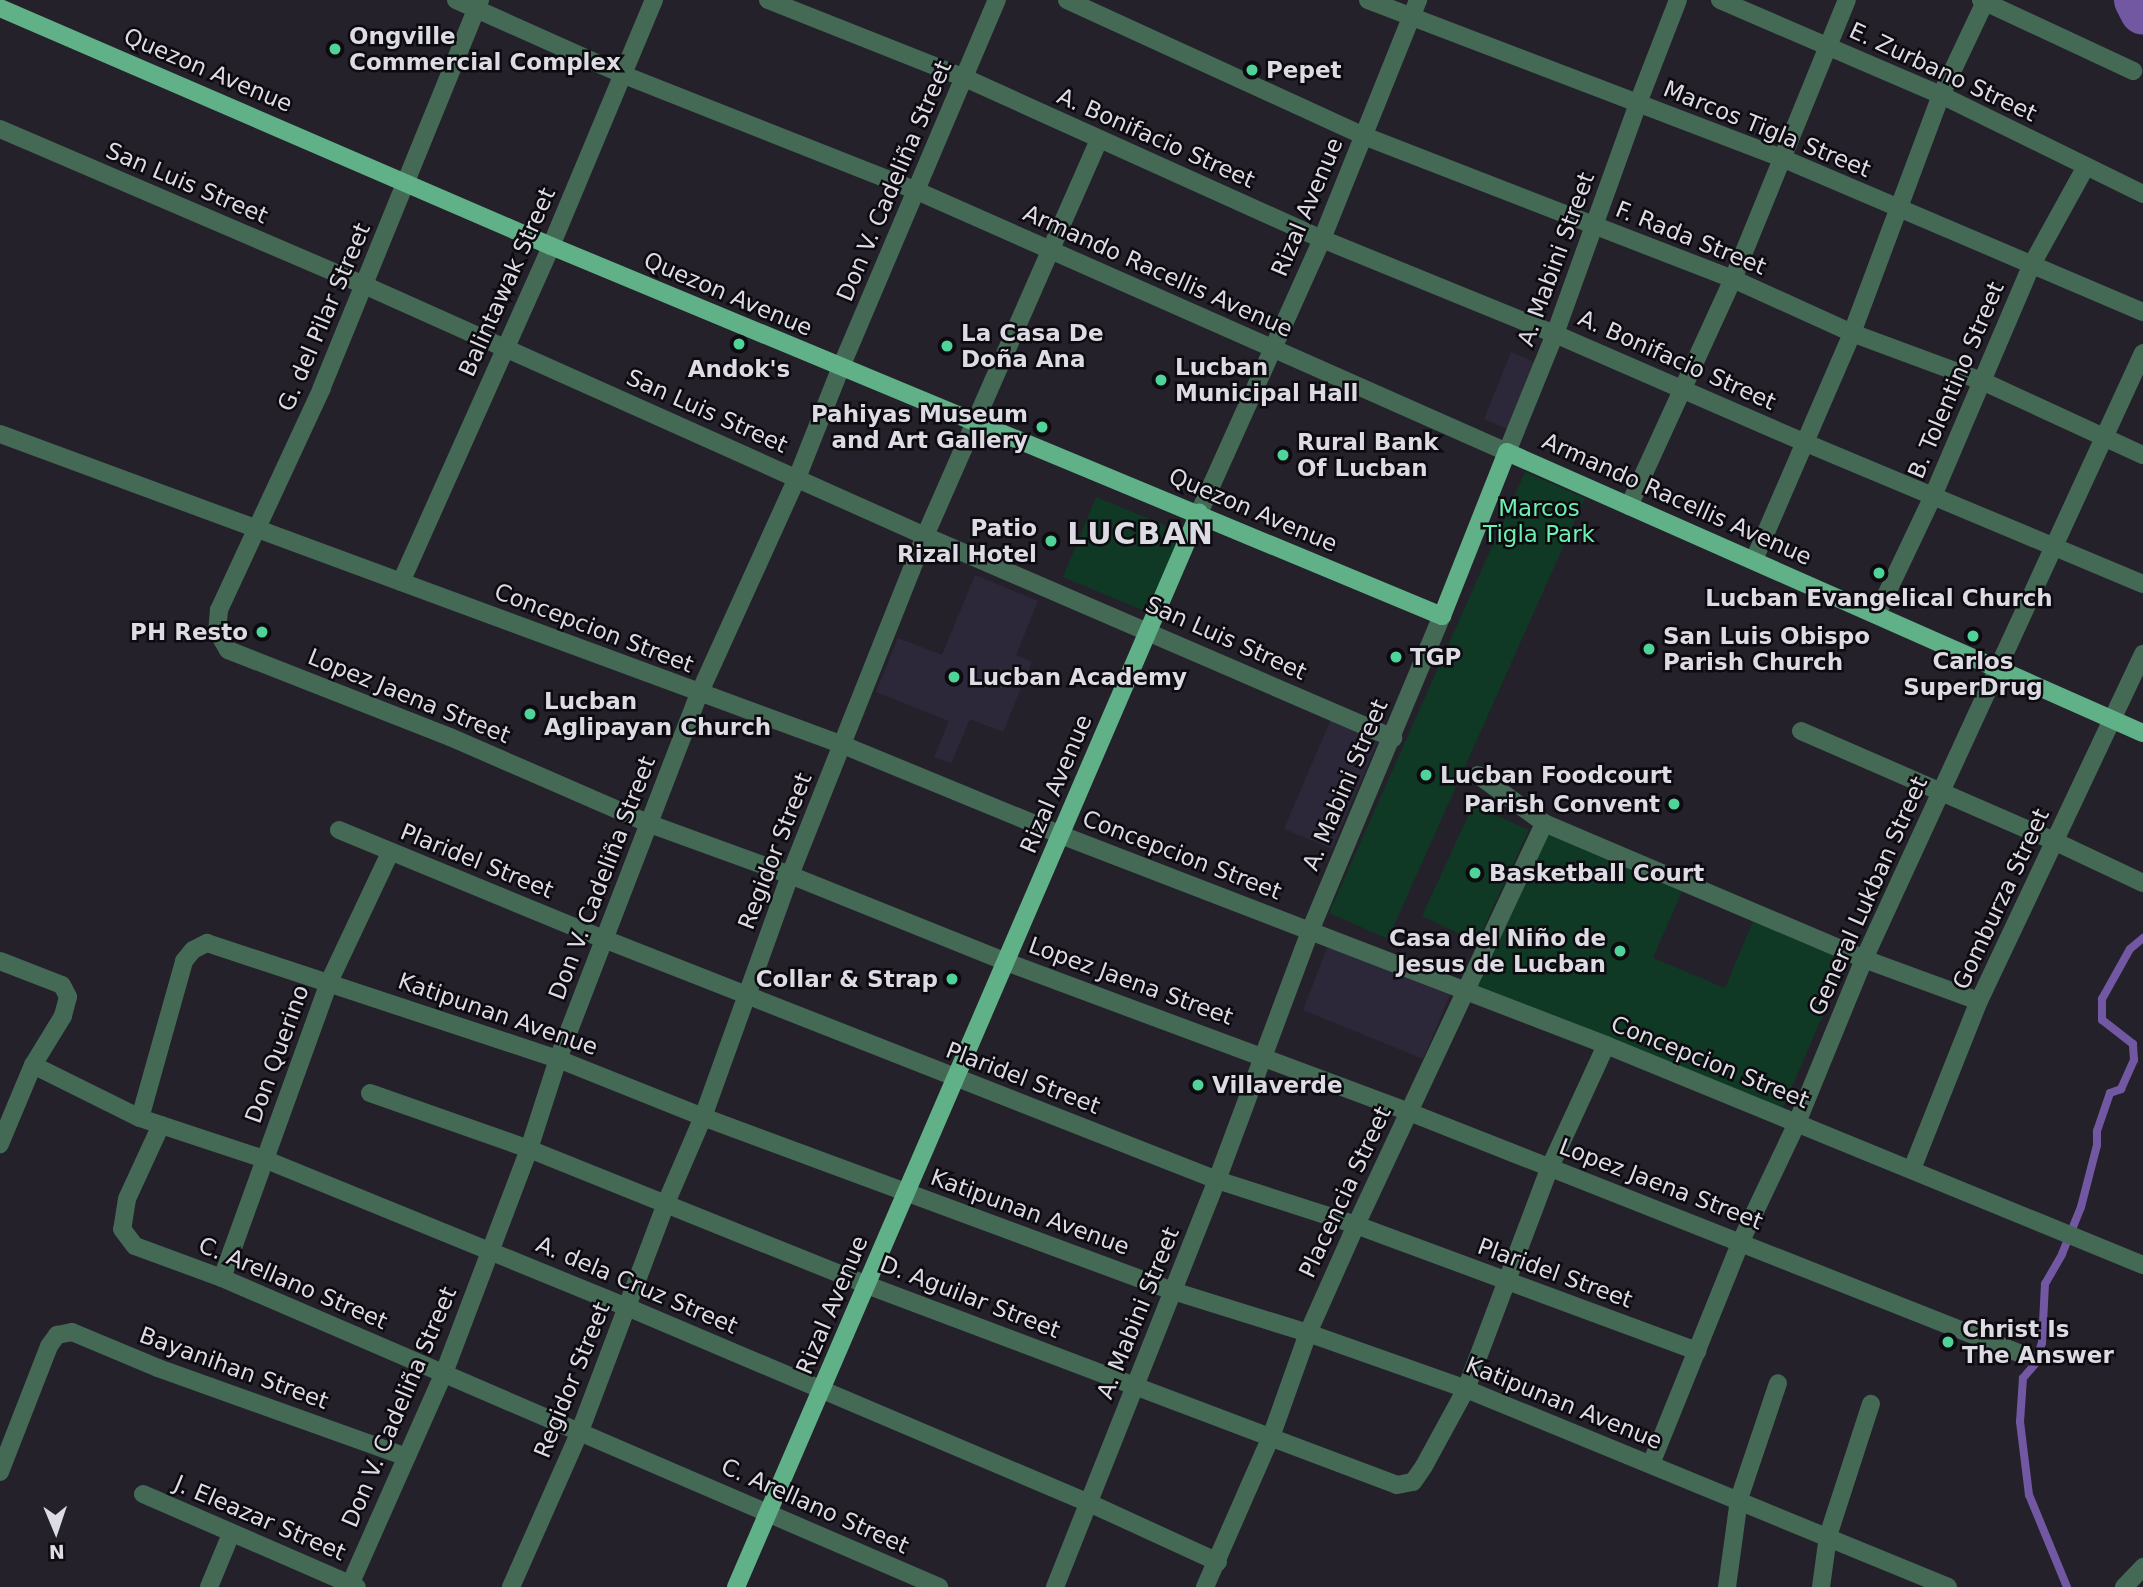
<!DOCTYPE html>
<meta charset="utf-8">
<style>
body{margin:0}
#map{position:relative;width:2143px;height:1587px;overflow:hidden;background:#24212b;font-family:"DejaVu Sans",sans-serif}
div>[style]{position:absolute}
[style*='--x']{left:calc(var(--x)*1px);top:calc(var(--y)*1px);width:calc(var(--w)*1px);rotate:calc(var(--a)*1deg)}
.built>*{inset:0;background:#2d2839}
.green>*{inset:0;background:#0f3825}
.stream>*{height:8px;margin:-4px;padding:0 4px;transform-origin:4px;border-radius:4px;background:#7258a3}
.river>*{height:46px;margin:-23px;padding:0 23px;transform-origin:23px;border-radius:23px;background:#7258a3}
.minor>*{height:18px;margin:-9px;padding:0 9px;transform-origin:9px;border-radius:9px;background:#446a56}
.major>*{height:18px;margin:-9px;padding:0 9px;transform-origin:9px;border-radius:9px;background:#60b188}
.dots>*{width:19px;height:19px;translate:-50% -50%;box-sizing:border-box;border:4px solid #0d0b10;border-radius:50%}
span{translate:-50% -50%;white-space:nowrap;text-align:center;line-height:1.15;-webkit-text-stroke:5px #0d0b10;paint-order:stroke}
.poi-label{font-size:23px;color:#dddbe3;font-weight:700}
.left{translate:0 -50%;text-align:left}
.right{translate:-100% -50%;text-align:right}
.street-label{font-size:23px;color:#dddbe3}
.park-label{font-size:23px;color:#6cf1b3}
.district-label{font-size:30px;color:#dddbe3;font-weight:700;letter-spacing:2px}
.north{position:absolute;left:21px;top:1496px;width:70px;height:70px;-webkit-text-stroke:5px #0d0b10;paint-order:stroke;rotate:178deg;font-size:19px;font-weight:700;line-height:28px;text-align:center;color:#dddbe3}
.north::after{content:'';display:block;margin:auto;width:24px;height:32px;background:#dddbe3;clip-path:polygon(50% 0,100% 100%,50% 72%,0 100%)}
</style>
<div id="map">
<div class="built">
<i style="clip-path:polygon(1511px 352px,1537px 363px,1509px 430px,1484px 419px)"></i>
<i style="clip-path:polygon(975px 575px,1038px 601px,1016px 655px,1032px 662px,1003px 732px,970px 719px,951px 763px,934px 757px,949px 721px,876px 692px,898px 638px,942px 655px)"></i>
<i style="clip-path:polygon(1331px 719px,1379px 739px,1332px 849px,1284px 829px)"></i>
<i style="clip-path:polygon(1328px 946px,1450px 995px,1423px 1059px,1303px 1010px)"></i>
</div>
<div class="green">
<i style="clip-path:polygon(1525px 472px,1585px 498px,1388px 939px,1329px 913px)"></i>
<i style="clip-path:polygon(1096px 497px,1181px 532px,1147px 612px,1063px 577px)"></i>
<i style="clip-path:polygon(1473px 805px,1529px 830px,1477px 942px,1422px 916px)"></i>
<i style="clip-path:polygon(1549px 832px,1683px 889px,1653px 958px,1725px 988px,1754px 919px,1847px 959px,1782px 1110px,1476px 985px)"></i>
</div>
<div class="stream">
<i style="--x:2067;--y:1587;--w:100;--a:-112.4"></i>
<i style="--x:2029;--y:1495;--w:74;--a:-97"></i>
<i style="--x:2020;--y:1422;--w:44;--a:-86.1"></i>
<i style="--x:2023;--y:1378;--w:18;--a:-49"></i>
<i style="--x:2035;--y:1364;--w:22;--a:-72"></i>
<i style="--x:2042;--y:1343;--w:59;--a:-87.1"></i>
<i style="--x:2045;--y:1284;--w:34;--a:-60"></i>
<i style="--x:2062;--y:1254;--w:51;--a:-68"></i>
<i style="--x:2081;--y:1207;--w:64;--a:-75.5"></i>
<i style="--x:2097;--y:1145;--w:14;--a:-90"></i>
<i style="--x:2097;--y:1131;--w:40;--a:-71.1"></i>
<i style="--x:2110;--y:1093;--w:12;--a:-20"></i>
<i style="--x:2121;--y:1089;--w:32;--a:-66"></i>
<i style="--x:2134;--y:1060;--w:16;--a:-94"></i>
<i style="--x:2133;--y:1044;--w:39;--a:-142"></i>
<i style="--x:2102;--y:1020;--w:21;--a:-90"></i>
<i style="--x:2102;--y:999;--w:57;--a:-60.8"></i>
<i style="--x:2130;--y:949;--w:17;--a:-40"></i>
</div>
<div class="river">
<i style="--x:2137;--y:0;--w:13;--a:63"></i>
</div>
<div class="minor">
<i style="--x:456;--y:0;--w:184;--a:24.1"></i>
<i style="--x:624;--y:75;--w:315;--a:21.6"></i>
<i style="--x:917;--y:191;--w:645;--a:23.86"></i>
<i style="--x:1507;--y:452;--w:127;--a:-67.9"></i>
<i style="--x:1555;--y:334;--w:245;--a:-70.2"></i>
<i style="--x:1638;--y:103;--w:110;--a:-68.8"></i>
<i style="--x:480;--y:0;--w:419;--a:112.2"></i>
<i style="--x:322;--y:388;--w:245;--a:114.9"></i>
<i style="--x:219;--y:610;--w:21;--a:95"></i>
<i style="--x:217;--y:631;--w:22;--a:60"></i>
<i style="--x:228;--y:650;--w:238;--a:21.4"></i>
<i style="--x:450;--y:737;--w:218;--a:23.5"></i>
<i style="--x:650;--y:824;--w:149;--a:20"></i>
<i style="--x:790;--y:875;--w:233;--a:21.9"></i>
<i style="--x:1006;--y:962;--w:430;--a:20.4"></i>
<i style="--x:1409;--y:1112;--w:656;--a:21.56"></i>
<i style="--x:768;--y:0;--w:212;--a:21.6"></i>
<i style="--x:965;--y:78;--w:392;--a:24.3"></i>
<i style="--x:1322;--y:239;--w:252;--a:22.2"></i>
<i style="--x:1555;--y:334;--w:274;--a:23.5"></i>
<i style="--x:1806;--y:443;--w:365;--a:22.7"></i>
<i style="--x:1067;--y:0;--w:327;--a:24.6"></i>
<i style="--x:1364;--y:136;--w:396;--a:21.2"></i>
<i style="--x:1733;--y:279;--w:131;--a:24.4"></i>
<i style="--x:1852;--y:333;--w:139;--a:20.3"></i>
<i style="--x:1982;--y:381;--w:177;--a:24.7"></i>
<i style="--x:1368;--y:0;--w:445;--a:20.9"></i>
<i style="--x:1784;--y:159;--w:390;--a:23.1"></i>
<i style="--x:1720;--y:0;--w:241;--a:23.3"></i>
<i style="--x:1941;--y:95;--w:225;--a:26.1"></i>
<i style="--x:1981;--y:0;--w:168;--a:25"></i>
<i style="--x:0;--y:129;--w:396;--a:23.2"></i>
<i style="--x:364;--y:285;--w:615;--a:24.1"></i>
<i style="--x:925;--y:536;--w:510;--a:23.35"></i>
<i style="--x:0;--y:434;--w:899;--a:20.25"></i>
<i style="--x:843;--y:745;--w:236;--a:22.4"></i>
<i style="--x:1061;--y:835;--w:584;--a:21.07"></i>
<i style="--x:1606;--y:1045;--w:580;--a:22.28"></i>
<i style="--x:1629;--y:506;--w:250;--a:-65.4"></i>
<i style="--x:1733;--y:279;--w:301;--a:-67.8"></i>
<i style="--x:1199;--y:513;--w:300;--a:-65.8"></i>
<i style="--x:1322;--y:239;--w:258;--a:-68.1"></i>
<i style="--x:1754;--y:560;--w:247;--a:-66.6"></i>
<i style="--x:1852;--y:333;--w:254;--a:-69.5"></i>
<i style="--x:1941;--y:95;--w:103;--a:-64.7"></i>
<i style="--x:401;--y:582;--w:368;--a:-65.9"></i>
<i style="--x:551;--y:246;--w:267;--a:-67.3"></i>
<i style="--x:1877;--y:614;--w:131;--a:-64.6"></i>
<i style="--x:1933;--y:496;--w:250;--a:-66.9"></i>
<i style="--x:2031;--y:266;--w:112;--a:-61.1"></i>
<i style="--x:1801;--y:731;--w:276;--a:23.5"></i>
<i style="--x:2054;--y:841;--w:98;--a:25.3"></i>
<i style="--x:1478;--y:775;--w:82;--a:36"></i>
<i style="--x:1544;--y:823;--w:348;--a:23"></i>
<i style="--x:1864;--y:959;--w:122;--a:20.1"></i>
<i style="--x:339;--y:830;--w:287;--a:22.4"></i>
<i style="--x:604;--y:939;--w:659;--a:21.46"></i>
<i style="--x:1217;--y:1180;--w:146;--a:17.9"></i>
<i style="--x:1356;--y:1225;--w:364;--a:20.3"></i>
<i style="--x:0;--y:961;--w:66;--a:21.2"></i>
<i style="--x:62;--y:985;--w:13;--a:63"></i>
<i style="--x:68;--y:997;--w:20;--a:105"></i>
<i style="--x:63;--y:1016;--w:57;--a:121.5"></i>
<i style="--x:33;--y:1065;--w:86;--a:112.7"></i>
<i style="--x:33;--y:1065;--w:119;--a:26.4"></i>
<i style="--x:140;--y:1118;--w:131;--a:18.3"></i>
<i style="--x:264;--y:1159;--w:392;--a:22.2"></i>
<i style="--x:627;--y:1307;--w:500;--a:23"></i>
<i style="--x:1087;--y:1502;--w:144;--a:24.6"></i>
<i style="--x:370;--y:1093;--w:169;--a:19.4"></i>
<i style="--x:529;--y:1149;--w:364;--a:21.9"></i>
<i style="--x:867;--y:1285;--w:566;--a:20.67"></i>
<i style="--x:1397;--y:1485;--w:16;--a:-11"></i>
<i style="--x:1413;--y:1482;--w:19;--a:-55"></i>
<i style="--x:1424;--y:1466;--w:88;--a:-61.4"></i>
<i style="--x:1466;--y:1389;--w:237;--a:-69.3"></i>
<i style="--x:1550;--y:1167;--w:134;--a:-65.3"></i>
<i style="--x:140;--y:1118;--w:163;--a:-74.3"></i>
<i style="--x:184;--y:961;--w:14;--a:-51"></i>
<i style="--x:193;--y:950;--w:16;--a:-27"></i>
<i style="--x:207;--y:943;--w:370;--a:18.3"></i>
<i style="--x:558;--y:1059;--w:156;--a:21.8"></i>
<i style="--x:703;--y:1117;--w:501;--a:20.32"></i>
<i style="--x:1173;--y:1291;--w:141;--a:17.3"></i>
<i style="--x:1308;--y:1333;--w:168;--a:19.5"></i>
<i style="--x:1466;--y:1389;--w:521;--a:22.33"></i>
<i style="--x:161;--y:1125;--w:81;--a:114.7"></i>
<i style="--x:127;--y:1199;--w:30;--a:99"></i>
<i style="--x:122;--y:1229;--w:21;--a:53"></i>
<i style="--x:135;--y:1246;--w:93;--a:20.2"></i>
<i style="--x:222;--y:1278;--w:781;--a:23.31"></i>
<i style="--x:1912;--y:1169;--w:181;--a:-68.3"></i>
<i style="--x:1979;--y:1001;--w:384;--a:-64.7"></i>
<i style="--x:222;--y:1278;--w:315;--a:-70.1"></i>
<i style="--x:329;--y:982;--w:143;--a:-64.7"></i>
<i style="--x:1651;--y:1464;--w:240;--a:-68"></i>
<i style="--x:1741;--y:1241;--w:128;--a:-64.6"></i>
<i style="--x:1796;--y:1125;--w:179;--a:-67.7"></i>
<i style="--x:1864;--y:959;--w:667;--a:-65.28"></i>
<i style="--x:0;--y:1472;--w:135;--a:-68.7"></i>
<i style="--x:49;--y:1346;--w:14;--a:-54"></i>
<i style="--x:57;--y:1335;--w:15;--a:-11"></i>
<i style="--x:72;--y:1332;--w:93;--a:22.7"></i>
<i style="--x:158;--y:1368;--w:264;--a:19.7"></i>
<i style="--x:143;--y:1494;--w:233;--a:23.5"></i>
<i style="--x:209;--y:1587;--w:57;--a:-67.5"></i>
<i style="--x:349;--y:1587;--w:234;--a:-66.1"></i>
<i style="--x:444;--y:1373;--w:240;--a:-69.2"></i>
<i style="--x:529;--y:1149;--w:95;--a:-72.1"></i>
<i style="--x:558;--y:1059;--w:391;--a:-68.9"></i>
<i style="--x:699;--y:694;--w:237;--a:-65.6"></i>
<i style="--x:797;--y:478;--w:119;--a:-68.4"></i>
<i style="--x:841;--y:367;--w:399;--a:-67"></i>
<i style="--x:511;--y:1587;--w:171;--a:-66.1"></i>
<i style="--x:580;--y:1431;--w:244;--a:-69.3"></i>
<i style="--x:666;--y:1203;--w:94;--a:-66.7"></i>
<i style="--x:703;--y:1117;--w:257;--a:-70.2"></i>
<i style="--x:790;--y:875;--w:365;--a:-68.3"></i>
<i style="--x:925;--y:536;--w:433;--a:-66.3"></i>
<i style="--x:1055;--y:1587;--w:438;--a:-68.3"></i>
<i style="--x:1217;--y:1180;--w:266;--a:-69.5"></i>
<i style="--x:1310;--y:931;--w:342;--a:-67.3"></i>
<i style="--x:1205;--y:1587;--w:164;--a:-66.3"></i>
<i style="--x:1271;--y:1437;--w:110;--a:-70.4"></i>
<i style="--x:1308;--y:1333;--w:118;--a:-66"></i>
<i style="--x:1356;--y:1225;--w:444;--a:-64.9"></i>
<i style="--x:1727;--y:1587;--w:89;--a:-82.2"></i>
<i style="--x:1739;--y:1499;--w:122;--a:-71.4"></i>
<i style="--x:1821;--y:1587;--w:51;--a:-82.2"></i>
<i style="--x:1828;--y:1536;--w:139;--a:-72"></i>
<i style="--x:2124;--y:1587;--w:28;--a:-46"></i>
</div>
<div class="major">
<i style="--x:0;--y:8;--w:600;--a:23.36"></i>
<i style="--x:551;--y:246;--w:965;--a:22.55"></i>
<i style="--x:1442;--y:616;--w:176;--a:-68.4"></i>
<i style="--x:1507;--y:452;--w:695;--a:23.84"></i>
<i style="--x:736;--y:1587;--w:1170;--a:-66.68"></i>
</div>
<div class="dots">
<i style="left:335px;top:49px;background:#50d398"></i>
<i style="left:1252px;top:70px;background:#50d398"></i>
<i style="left:739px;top:344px;background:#50d398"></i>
<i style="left:947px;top:346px;background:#50d398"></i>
<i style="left:1161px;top:380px;background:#50d398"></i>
<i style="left:1042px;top:427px;background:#50d398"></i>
<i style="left:1283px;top:455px;background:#50d398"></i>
<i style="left:1051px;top:541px;background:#50d398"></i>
<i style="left:1879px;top:573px;background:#50d398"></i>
<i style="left:262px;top:632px;background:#50d398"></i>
<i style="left:1973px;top:636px;background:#50d398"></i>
<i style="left:1649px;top:649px;background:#50d398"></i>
<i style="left:1396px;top:657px;background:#50d398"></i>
<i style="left:954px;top:677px;background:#50d398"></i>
<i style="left:530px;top:714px;background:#50d398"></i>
<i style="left:1426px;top:775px;background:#50d398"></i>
<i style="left:1674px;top:804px;background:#50d398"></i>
<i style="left:1475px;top:873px;background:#50d398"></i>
<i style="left:1620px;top:951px;background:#50d398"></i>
<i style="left:952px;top:979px;background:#50d398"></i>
<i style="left:1198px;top:1085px;background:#50d398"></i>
<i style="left:1948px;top:1342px;background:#50d398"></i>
</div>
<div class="poi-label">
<span class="left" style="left:349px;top:49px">Ongville<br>Commercial Complex</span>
<span class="left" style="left:1266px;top:70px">Pepet</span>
<span class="left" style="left:961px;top:346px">La Casa De<br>Doña Ana</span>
<span class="left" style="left:1175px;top:380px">Lucban<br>Municipal Hall</span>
<span style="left:739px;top:369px">Andok's</span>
<span class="right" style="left:1028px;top:427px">Pahiyas Museum<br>and Art Gallery</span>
<span class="left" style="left:1297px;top:455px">Rural Bank<br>Of Lucban</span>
<span class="right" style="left:1037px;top:541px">Patio<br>Rizal Hotel</span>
<span style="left:1879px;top:598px">Lucban Evangelical Church</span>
<span class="right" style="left:248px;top:632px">PH Resto</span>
<span class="left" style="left:1663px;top:649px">San Luis Obispo<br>Parish Church</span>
<span class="left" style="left:1410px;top:657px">TGP</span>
<span style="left:1973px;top:674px">Carlos<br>SuperDrug</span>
<span class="left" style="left:968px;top:677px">Lucban Academy</span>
<span class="left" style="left:544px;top:714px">Lucban<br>Aglipayan Church</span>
<span class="left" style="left:1440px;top:775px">Lucban Foodcourt</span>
<span class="right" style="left:1660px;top:804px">Parish Convent</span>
<span class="left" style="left:1489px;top:873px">Basketball Court</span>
<span class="right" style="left:1606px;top:951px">Casa del Niño de<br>Jesus de Lucban</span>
<span class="right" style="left:938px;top:979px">Collar &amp; Strap</span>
<span class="left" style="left:1212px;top:1085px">Villaverde</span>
<span class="left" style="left:1962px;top:1342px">Christ Is<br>The Answer</span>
</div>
<div class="street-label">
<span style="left:208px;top:70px;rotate:23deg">Quezon Avenue</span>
<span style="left:1943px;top:72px;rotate:25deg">E. Zurbano Street</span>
<span style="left:1767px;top:129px;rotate:22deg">Marcos Tigla Street</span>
<span style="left:1156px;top:138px;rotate:24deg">A. Bonifacio Street</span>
<span style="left:894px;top:181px;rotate:-67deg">Don V. Cadeliña Street</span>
<span style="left:187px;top:183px;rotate:23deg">San Luis Street</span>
<span style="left:1307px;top:207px;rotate:-67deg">Rizal Avenue</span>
<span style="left:1691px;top:238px;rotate:22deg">F. Rada Street</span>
<span style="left:1556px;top:259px;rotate:-70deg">A. Mabini Street</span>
<span style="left:1158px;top:271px;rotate:24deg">Armando Racellis Avenue</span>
<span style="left:507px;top:282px;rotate:-66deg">Balintawak Street</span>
<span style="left:728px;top:294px;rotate:23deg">Quezon Avenue</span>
<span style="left:324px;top:317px;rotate:-67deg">G. del Pilar Street</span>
<span style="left:1677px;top:360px;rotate:24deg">A. Bonifacio Street</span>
<span style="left:1956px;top:380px;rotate:-67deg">B. Tolentino Street</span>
<span style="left:707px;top:411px;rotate:24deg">San Luis Street</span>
<span style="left:1677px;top:499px;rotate:24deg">Armando Racellis Avenue</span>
<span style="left:1253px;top:510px;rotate:23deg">Quezon Avenue</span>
<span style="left:594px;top:628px;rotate:21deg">Concepcion Street</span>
<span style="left:1226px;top:638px;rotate:24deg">San Luis Street</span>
<span style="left:409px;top:696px;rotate:22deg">Lopez Jaena Street</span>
<span style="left:1056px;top:784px;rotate:-67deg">Rizal Avenue</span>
<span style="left:1345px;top:785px;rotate:-67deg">A. Mabini Street</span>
<span style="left:775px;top:851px;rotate:-69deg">Regidor Street</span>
<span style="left:1182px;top:855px;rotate:21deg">Concepcion Street</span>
<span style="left:477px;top:861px;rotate:22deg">Plaridel Street</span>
<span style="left:602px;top:878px;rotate:-69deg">Don V. Cadeliña Street</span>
<span style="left:1868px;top:896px;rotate:-66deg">General Lukban Street</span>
<span style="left:2001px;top:899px;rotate:-65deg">Gomburza Street</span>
<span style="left:1131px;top:981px;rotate:20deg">Lopez Jaena Street</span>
<span style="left:498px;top:1014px;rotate:19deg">Katipunan Avenue</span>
<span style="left:277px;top:1054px;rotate:-70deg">Don Querino</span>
<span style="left:1710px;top:1062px;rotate:22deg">Concepcion Street</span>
<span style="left:1023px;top:1078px;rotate:21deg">Plaridel Street</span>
<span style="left:1661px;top:1184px;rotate:21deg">Lopez Jaena Street</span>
<span style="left:1345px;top:1192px;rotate:-65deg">Placencia Street</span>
<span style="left:1030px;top:1212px;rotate:20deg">Katipunan Avenue</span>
<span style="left:1555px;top:1273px;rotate:20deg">Plaridel Street</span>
<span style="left:293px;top:1283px;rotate:23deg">C. Arellano Street</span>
<span style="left:637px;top:1285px;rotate:23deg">A. dela Cruz Street</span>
<span style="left:970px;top:1297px;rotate:21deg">D. Aguilar Street</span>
<span style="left:832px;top:1305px;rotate:-67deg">Rizal Avenue</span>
<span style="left:1138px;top:1313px;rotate:-68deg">A. Mabini Street</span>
<span style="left:234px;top:1368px;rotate:20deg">Bayanihan Street</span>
<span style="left:572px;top:1380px;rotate:-68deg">Regidor Street</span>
<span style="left:1564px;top:1403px;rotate:22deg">Katipunan Avenue</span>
<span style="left:399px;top:1407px;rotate:-67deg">Don V. Cadeliña Street</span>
<span style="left:815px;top:1506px;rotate:24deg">C. Arellano Street</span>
<span style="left:260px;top:1518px;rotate:23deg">J. Eleazar Street</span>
</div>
<div class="park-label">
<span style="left:1539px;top:521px">Marcos<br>Tigla Park</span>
</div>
<div class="district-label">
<span style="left:1141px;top:534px">LUCBAN</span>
</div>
<div class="north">N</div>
</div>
